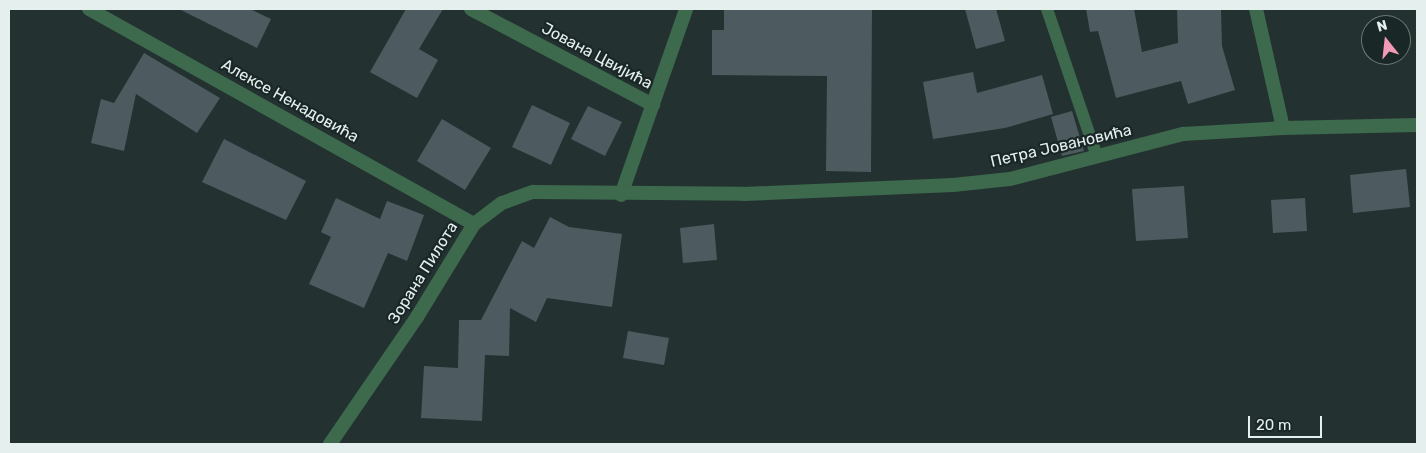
<!DOCTYPE html>
<meta charset="utf-8">
<style>
body{margin:0}
#map{position:relative;width:1426px;height:453px;overflow:hidden;background:#233130;font-family:Rubik,sans-serif}
div>[style]{position:absolute}
[style*='--x']{left:calc(var(--x)*1px);top:calc(var(--y)*1px);width:calc(var(--w)*1px);rotate:calc(var(--a)*1deg)}
.building>*{inset:0;background:#4d5b61}
.service>*{height:12px;margin:-6px;padding:0 6px;transform-origin:6px;border-radius:6px;background:#3d694d}
.minor>*{height:14px;margin:-7px;padding:0 7px;transform-origin:7px;border-radius:7px;background:#3d694d}
span{translate:-50% -50%;white-space:nowrap;text-align:center;line-height:1.15;-webkit-text-stroke:4.5px #192726;paint-order:stroke}
.street-label{font-size:16px;color:#e5efee}
.frame{position:absolute;inset:0;border:10px solid #e5efee;pointer-events:none}
.north{position:absolute;left:1361px;top:15px;width:50px;height:50px;box-sizing:border-box;background:#192726;border:1px solid #6b7776;border-radius:50%;rotate:344deg;font-size:14px;font-weight:700;line-height:20px;text-align:center;color:#e5efee}
.north::after{content:'';display:block;margin:auto;width:18px;height:22px;background:#f09ab5;clip-path:polygon(50% 0,100% 100%,50% 72%,0 100%)}
.scale{position:absolute;left:1248px;top:416px;width:74px;height:22px;box-sizing:border-box;border:2px solid #e5efee;border-top:0;padding-left:6px;font-size:15px;line-height:18px;white-space:nowrap;color:#e5efee;-webkit-text-stroke:4px #192726;paint-order:stroke}
</style>
<div id="map">
<div class="building">
<i style="clip-path:polygon(179px 9px,250px 9px,271px 19px,257px 48px)"></i>
<i style="clip-path:polygon(406px 9px,443px 9px,419px 49px,438px 60px,417px 98px,370px 72px)"></i>
<i style="clip-path:polygon(724px 9px,872px 9px,871px 172px,826px 171px,827px 76px,712px 75px,712px 30px,724px 30px)"></i>
<i style="clip-path:polygon(965px 9px,996px 9px,1005px 41px,976px 49px)"></i>
<i style="clip-path:polygon(1086px 9px,1134px 9px,1142px 52px,1178px 43px,1177px 9px,1221px 9px,1222px 46px,1235px 90px,1188px 104px,1181px 81px,1116px 98px,1098px 31px,1090px 32px)"></i>
<i style="clip-path:polygon(144px 53px,220px 98px,197px 133px,136px 94px,124px 151px,91px 143px,101px 99px,114px 103px)"></i>
<i style="clip-path:polygon(973px 72px,977px 93px,1042px 75px,1053px 114px,1005px 128px,933px 139px,923px 82px)"></i>
<i style="clip-path:polygon(532px 105px,570px 123px,551px 165px,512px 147px)"></i>
<i style="clip-path:polygon(588px 106px,622px 122px,605px 156px,571px 139px)"></i>
<i style="clip-path:polygon(1072px 111px,1084px 151px,1062px 156px,1051px 117px)"></i>
<i style="clip-path:polygon(442px 119px,491px 148px,465px 190px,417px 161px)"></i>
<i style="clip-path:polygon(224px 139px,306px 181px,286px 220px,202px 182px)"></i>
<i style="clip-path:polygon(1406px 169px,1410px 207px,1353px 213px,1350px 175px)"></i>
<i style="clip-path:polygon(1184px 186px,1188px 238px,1136px 241px,1132px 189px)"></i>
<i style="clip-path:polygon(336px 198px,380px 219px,387px 201px,424px 215px,407px 261px,388px 253px,364px 308px,309px 284px,331px 237px,321px 232px)"></i>
<i style="clip-path:polygon(1305px 198px,1307px 231px,1273px 233px,1271px 200px)"></i>
<i style="clip-path:polygon(550px 217px,569px 227px,622px 234px,612px 307px,547px 298px,536px 322px,510px 308px,509px 356px,485px 355px,482px 421px,421px 418px,424px 366px,458px 368px,459px 320px,481px 320px,522px 241px,534px 248px)"></i>
<i style="clip-path:polygon(714px 224px,717px 260px,683px 263px,680px 228px)"></i>
<i style="clip-path:polygon(628px 331px,669px 338px,664px 365px,623px 358px)"></i>
</div>
<div class="service">
<i style="--x:1047;--y:9;--w:156;--a:71.3"></i>
</div>
<div class="minor">
<i style="--x:89;--y:9;--w:441;--a:29.2"></i>
<i style="--x:471;--y:9;--w:206;--a:27.8"></i>
<i style="--x:1256;--y:9;--w:122;--a:77.2"></i>
<i style="--x:621;--y:195;--w:197;--a:-70.7"></i>
<i style="--x:330;--y:444;--w:154;--a:-55.6"></i>
<i style="--x:417;--y:317;--w:109;--a:-58.5"></i>
<i style="--x:474;--y:224;--w:35;--a:-37"></i>
<i style="--x:502;--y:203;--w:33;--a:-20"></i>
<i style="--x:533;--y:192;--w:211;--a:0.5"></i>
<i style="--x:744;--y:194;--w:209;--a:-2.5"></i>
<i style="--x:953;--y:185;--w:57;--a:-6"></i>
<i style="--x:1010;--y:179;--w:179;--a:-14.6"></i>
<i style="--x:1183;--y:134;--w:100;--a:-3.4"></i>
<i style="--x:1283;--y:128;--w:134;--a:-1.3"></i>
</div>
<div class="street-label">
<span style="left:597px;top:56px;rotate:28deg">Јована Цвијића</span>
<span style="left:290px;top:101px;rotate:29deg">Алексе Ненадовића</span>
<span style="left:1061px;top:146px;rotate:-13deg">Петра Јовановића</span>
<span style="left:423px;top:273px;rotate:-58deg">Зорана Пилота</span>
</div>
<div class="frame"></div>
<div class="north">N</div>
<div class="scale">20 m</div>
</div>
